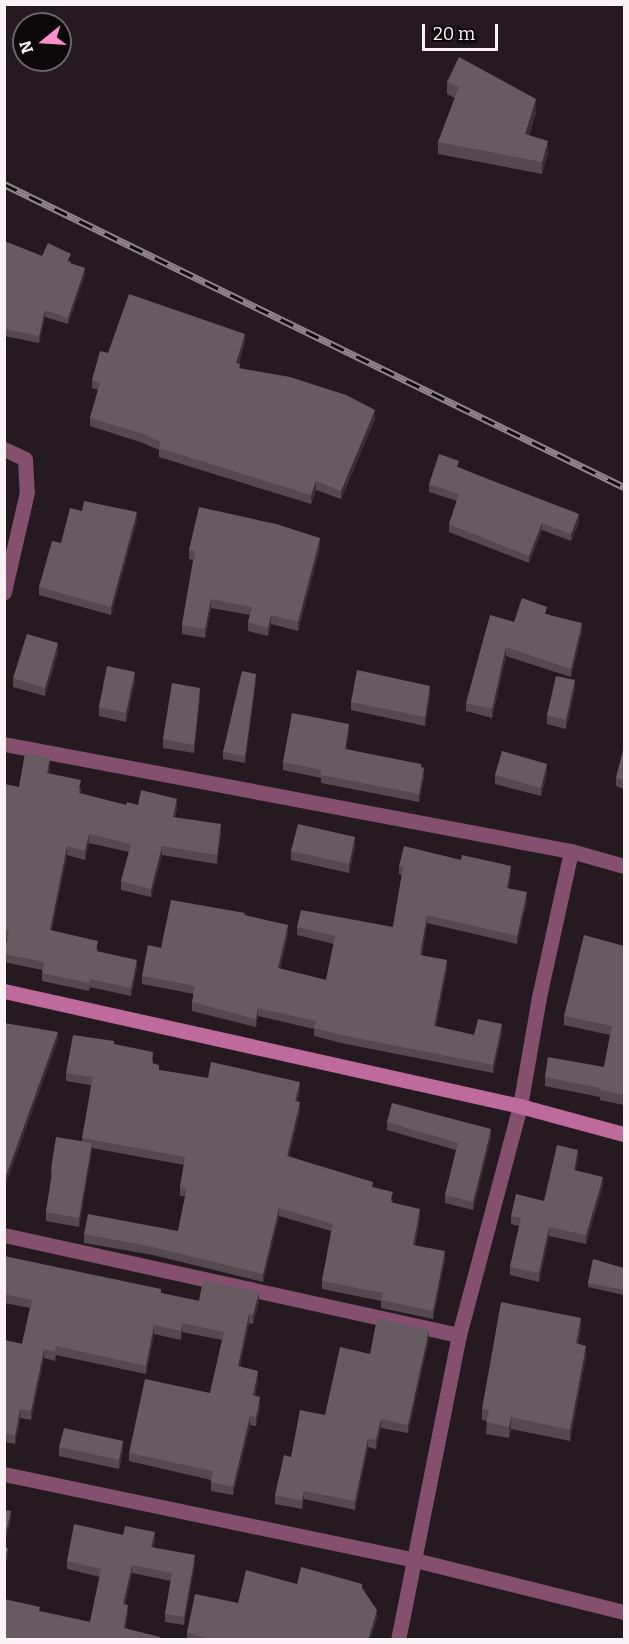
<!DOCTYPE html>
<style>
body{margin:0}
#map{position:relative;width:629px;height:1644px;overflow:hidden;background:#261a21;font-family:Bitter,serif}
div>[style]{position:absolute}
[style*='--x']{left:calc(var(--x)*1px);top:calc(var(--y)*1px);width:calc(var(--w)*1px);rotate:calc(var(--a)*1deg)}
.street>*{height:15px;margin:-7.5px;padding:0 7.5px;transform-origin:7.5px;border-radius:7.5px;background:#84506e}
.secondary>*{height:15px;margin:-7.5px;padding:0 7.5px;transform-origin:7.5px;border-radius:7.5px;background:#bf6a9c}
.rail>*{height:7px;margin-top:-3.5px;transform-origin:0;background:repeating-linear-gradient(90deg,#0c0709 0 14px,#8e8489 0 28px);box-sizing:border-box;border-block:2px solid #8e8489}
.wall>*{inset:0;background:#564850}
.shaded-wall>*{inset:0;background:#3c2e35}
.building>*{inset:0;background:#685a61}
span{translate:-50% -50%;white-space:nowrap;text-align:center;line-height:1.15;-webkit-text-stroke:6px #0c0709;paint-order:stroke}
.frame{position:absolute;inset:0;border:6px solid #fbf2f6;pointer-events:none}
.north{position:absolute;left:12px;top:12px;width:60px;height:60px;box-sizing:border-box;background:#0c0709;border:2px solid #6c6568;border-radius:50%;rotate:252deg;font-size:16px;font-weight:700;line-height:24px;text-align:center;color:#fbf2f6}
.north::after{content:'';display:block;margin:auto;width:21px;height:27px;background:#f890cc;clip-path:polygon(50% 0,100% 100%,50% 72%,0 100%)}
.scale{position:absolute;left:422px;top:24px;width:76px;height:27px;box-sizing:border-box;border:3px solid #fbf2f6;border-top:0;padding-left:8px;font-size:18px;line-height:21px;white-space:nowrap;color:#fbf2f6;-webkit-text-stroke:4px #0c0709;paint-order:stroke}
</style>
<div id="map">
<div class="street">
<i style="--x:4;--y:449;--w:23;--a:25"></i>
<i style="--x:25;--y:459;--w:33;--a:87"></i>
<i style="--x:27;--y:492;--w:103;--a:103"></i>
<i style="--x:4;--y:744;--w:577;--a:10.69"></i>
<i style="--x:571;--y:851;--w:55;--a:15.8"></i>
<i style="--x:4;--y:1235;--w:466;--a:12.4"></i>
<i style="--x:4;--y:1474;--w:420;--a:11.8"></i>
<i style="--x:415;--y:1560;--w:215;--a:14"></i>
<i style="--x:398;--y:1640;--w:311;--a:-78.7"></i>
<i style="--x:459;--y:1335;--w:237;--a:-75.1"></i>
<i style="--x:520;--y:1106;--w:111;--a:-80.1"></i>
<i style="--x:539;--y:997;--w:149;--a:-77.6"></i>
</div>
<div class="secondary">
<i style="--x:4;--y:991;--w:529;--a:12.56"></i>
<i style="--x:520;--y:1106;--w:108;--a:15.1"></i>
</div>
<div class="rail">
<i style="--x:4;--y:184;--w:690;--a:26.05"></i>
</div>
<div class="wall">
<i style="clip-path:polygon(447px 82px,536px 112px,529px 135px,548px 153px,542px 174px,438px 154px,438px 142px,455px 98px,447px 94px)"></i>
<i style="clip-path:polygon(4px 241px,42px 256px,71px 261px,70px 263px,85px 275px,68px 324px,45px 317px,39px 343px,4px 336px)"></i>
<i style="clip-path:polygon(245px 342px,239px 363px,240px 368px,375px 419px,341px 499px,316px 490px,311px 504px,159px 457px,159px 450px,143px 443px,90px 426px,90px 418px,98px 390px,92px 388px,92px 380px,108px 353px)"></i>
<i style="clip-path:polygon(459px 467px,579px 522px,571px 541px,542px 530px,529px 563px,449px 532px,449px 524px,457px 501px,429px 492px,429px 484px)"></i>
<i style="clip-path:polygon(82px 511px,137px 520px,111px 615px,39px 595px,39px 587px,61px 543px)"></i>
<i style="clip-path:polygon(320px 547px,298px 631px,271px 624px,268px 636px,248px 631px,248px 622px,250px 615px,211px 608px,205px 638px,182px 634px,182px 625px,193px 560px,189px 559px,189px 550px)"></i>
<i style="clip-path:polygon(547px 614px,582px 631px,571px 677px,506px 656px,492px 718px,466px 711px,466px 703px,514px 622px)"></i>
<i style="clip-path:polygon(58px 652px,45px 696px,13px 687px,13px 678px)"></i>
<i style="clip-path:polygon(135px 681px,126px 722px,99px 716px,99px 707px)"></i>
<i style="clip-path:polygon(256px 681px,245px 763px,223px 759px,223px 752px)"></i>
<i style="clip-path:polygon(575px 689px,566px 729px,547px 724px,547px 715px)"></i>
<i style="clip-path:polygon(430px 694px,425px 726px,351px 710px,351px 702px)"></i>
<i style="clip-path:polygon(200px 697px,194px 753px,163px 748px,163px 739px)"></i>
<i style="clip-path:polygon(349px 732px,346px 749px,421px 767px,424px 776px,419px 802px,321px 783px,321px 778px,283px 770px,283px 762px)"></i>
<i style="clip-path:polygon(624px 747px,624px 789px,616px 786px,616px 778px)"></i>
<i style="clip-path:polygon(50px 766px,49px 774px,81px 789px,80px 793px,126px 805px,138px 805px,177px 808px,175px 817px,221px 833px,217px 864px,162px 855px,151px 897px,121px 890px,121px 881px,129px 852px,89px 843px,85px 860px,67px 855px,51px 931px,98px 949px,97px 951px,137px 968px,131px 996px,90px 987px,89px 991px,42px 981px,42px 970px,4px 962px,4px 950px,7px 939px,4px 939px,4px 784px,19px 787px)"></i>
<i style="clip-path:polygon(547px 772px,541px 796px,495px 784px,495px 775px)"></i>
<i style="clip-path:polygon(355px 846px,349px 873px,291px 860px,291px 851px)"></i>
<i style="clip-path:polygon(399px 866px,511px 874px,508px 888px,527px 900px,517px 944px,427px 923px,422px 955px,447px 968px,436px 1026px,474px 1035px,502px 1032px,493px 1073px,341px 1043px,314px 1036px,314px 1029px,258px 1016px,256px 1027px,192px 1011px,192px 1002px,194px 994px,142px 984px,142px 976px,161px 948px,245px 915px,288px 934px,280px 969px,326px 980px,334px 944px,297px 935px,297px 927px,393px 927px,402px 875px,399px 874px)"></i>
<i style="clip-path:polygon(624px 945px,624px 1105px,600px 1100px,600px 1097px,545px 1086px,545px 1077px,604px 1067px,610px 1035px,564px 1025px,564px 1016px,624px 946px)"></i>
<i style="clip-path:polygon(114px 1044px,153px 1060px,153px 1063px,159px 1070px,208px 1078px,300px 1090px,297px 1102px,300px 1111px,289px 1156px,373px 1187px,393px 1200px,392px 1203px,420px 1217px,415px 1245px,445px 1259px,433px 1319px,381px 1308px,381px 1301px,322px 1289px,322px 1281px,331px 1231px,279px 1216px,263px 1282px,153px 1255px,84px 1243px,84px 1234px,178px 1231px,185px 1196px,180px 1196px,180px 1187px,184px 1165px,92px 1148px,79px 1227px,46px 1221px,46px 1212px,51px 1178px,51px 1169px,82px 1141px,91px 1085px,66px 1081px,66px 1073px)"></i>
<i style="clip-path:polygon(387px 1122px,491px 1137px,473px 1210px,445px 1203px,445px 1195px,456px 1150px,387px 1130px)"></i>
<i style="clip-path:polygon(578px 1159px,575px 1170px,603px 1185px,586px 1244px,549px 1236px,539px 1282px,510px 1275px,510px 1267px,519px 1226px,511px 1224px,511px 1216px,544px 1201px)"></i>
<i style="clip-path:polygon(4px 1256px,161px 1293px,199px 1301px,259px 1301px,253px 1324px,249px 1323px,240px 1366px,258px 1379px,255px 1396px,260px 1406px,256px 1426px,250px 1425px,233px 1495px,211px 1491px,211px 1480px,129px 1461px,129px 1453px,210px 1393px,222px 1340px,182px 1332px,181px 1340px,154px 1334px,146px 1374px,56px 1355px,55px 1361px,44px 1358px,31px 1420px,20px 1418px,15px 1444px,4px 1442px,4px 1340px,22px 1344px,30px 1308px,4px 1303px)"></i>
<i style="clip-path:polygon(624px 1268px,624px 1295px,588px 1287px,588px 1283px)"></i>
<i style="clip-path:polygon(581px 1329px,578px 1344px,586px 1357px,570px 1441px,511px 1429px,509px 1438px,486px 1434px,487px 1421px,482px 1420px,482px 1409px)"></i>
<i style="clip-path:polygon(429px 1338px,408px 1433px,381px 1428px,376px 1449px,368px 1447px,355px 1510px,304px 1499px,302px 1509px,275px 1504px,275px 1495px,325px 1415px,370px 1354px)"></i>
<i style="clip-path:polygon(59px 1447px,123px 1450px,119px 1469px,59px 1456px)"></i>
<i style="clip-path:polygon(123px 1535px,155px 1541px,153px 1547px,195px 1563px,184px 1625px,165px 1622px,165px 1614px,171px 1581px,132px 1573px,125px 1605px,128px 1614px,125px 1629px,160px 1640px,40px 1611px,90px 1622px,100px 1577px,67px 1569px,67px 1561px)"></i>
<i style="clip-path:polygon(297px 1584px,362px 1588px,377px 1618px,370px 1640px,187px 1640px,187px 1632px,238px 1603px)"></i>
</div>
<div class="shaded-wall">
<i style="clip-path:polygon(536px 99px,536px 112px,525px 146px,525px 134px)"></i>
<i style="clip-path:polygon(548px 141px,548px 153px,542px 174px,542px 162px)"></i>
<i style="clip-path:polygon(85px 268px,85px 275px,68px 324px,68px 318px)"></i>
<i style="clip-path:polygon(45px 310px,45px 317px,39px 343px,39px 336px)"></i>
<i style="clip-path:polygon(245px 334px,245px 342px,236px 371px,236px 363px)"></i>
<i style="clip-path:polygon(375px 410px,375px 419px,341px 499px,341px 491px)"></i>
<i style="clip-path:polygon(316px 481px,316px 490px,311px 504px,311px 495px)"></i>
<i style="clip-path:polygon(137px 512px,137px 520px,111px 615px,111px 607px)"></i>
<i style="clip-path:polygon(579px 514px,579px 522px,571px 541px,571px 534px)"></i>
<i style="clip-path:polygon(542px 523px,542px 530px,529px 563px,529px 556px)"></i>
<i style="clip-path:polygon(320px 538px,320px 547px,298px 631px,298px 622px)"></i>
<i style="clip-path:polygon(211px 599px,211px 608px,205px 638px,205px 629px)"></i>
<i style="clip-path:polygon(271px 615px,271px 624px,268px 636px,268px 628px)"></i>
<i style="clip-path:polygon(582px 623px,582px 631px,571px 677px,571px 669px)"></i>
<i style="clip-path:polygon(58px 643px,58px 652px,45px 696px,45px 688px)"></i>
<i style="clip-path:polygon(506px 647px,506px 656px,492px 718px,492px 709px)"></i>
<i style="clip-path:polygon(135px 672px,135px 681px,126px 722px,126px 713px)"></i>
<i style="clip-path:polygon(256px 674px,256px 681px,245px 763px,245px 756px)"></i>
<i style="clip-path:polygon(575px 680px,575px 689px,566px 729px,566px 720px)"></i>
<i style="clip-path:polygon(430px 686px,430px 694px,425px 726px,425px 717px)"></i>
<i style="clip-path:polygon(200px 688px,200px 697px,194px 753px,194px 745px)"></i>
<i style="clip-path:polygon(349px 724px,349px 732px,345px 757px,345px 749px)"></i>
<i style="clip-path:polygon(50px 758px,50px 766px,47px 782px,47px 773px)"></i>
<i style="clip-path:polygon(547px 764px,547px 772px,541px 796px,541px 788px)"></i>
<i style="clip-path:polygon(424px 768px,424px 776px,419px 802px,419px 794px)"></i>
<i style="clip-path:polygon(177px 799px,177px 808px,173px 825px,173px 817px)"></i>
<i style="clip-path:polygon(221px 824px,221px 833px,217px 864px,217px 855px)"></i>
<i style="clip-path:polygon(89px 834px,89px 843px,85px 860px,85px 851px)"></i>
<i style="clip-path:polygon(355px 837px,355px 846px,349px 873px,349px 864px)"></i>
<i style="clip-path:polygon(67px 846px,67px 855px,50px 939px,50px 930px)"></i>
<i style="clip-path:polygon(162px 846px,162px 855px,151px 897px,151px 889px)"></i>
<i style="clip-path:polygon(511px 866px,511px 874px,507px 896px,507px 888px)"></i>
<i style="clip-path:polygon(527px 892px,527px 900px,517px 944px,517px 936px)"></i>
<i style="clip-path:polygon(427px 915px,427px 923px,420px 963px,420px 955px)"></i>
<i style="clip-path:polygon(288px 925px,288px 934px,278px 976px,278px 968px)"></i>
<i style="clip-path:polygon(137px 960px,137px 968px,131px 996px,131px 988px)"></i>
<i style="clip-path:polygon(447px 960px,447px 968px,434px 1034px,434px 1026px)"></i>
<i style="clip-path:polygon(258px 1008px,258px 1016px,256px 1027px,256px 1019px)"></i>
<i style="clip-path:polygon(502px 1024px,502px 1032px,493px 1073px,493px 1065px)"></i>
<i style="clip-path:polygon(58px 1032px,58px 1040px,4px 1190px,4px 1182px)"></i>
<i style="clip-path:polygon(300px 1082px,300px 1090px,295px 1110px,295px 1101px)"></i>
<i style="clip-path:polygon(300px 1102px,300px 1111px,287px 1164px,287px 1156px)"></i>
<i style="clip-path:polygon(491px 1129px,491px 1137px,473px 1210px,473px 1202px)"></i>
<i style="clip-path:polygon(92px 1143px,92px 1152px,79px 1227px,79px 1218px)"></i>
<i style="clip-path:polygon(578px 1150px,578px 1159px,574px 1178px,574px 1170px)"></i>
<i style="clip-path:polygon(603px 1177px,603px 1185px,586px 1244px,586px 1235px)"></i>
<i style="clip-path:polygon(279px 1208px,279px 1216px,263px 1282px,263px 1274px)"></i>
<i style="clip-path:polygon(420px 1209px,420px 1217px,413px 1253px,413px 1245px)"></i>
<i style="clip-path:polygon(549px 1227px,549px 1236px,539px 1282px,539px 1273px)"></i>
<i style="clip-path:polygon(445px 1251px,445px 1259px,433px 1319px,433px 1311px)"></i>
<i style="clip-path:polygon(259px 1292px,259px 1301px,253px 1324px,253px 1315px)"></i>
<i style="clip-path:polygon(249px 1314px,249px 1323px,238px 1375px,238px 1366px)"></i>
<i style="clip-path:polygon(581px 1318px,581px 1329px,576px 1355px,576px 1343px)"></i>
<i style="clip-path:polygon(182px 1323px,182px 1332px,181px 1340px,181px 1331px)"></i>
<i style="clip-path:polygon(154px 1325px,154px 1334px,146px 1374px,146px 1366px)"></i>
<i style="clip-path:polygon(429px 1330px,429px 1338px,408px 1433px,408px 1425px)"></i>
<i style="clip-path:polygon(586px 1346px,586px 1357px,570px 1441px,570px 1430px)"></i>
<i style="clip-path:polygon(44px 1349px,44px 1358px,31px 1420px,31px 1411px)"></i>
<i style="clip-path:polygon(258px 1371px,258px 1379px,253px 1404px,253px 1395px)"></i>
<i style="clip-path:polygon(260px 1397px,260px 1406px,256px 1426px,256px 1417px)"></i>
<i style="clip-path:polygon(20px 1409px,20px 1418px,15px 1444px,15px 1436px)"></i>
<i style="clip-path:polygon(250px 1416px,250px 1425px,233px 1495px,233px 1487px)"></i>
<i style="clip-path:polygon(511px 1417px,511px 1429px,509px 1438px,509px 1427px)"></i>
<i style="clip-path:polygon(381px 1419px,381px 1428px,376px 1449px,376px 1440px)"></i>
<i style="clip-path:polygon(368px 1439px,368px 1447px,355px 1510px,355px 1501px)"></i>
<i style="clip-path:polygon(123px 1441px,123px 1450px,119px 1469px,119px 1460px)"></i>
<i style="clip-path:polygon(304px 1491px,304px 1499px,302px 1509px,302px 1501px)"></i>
<i style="clip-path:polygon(11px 1511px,11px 1519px,4px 1549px,4px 1541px)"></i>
<i style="clip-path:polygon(155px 1532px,155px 1541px,151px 1555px,151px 1547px)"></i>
<i style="clip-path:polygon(8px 1548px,8px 1556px,4px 1572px,4px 1564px)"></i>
<i style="clip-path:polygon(195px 1555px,195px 1563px,184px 1625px,184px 1617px)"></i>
<i style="clip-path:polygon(132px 1565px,132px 1573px,123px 1612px,123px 1604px)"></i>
<i style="clip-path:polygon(128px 1605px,128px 1614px,124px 1636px,124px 1628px)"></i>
<i style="clip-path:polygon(377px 1610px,377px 1618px,370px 1640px,368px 1640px)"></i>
</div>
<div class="building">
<i style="clip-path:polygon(459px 57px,536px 99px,525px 134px,548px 141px,542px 162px,438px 142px,459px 87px,447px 82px)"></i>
<i style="clip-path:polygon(4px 241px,42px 256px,48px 243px,71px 254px,67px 262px,85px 268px,68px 318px,45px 310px,39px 336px,4px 329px)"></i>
<i style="clip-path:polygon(129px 294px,245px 334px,236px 363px,240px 364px,238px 368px,290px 377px,346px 395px,375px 410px,341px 491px,316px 481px,311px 495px,159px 448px,161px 442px,143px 434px,90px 418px,100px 383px,92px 380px,100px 351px,108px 353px)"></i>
<i style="clip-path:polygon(439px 454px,459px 461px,457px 467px,579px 514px,571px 534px,542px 523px,529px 556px,449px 524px,459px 494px,429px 484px)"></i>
<i style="clip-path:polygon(84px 501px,137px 512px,111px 607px,39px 587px,52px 541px,61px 543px,70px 508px,82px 511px)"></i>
<i style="clip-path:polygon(199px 507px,276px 524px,320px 538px,298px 622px,271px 615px,268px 628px,248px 622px,252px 607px,211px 599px,205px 629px,182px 625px,195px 551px,189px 550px)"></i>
<i style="clip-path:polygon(522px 598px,547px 607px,545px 614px,582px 623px,571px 669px,506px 647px,492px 709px,466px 703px,490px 615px,514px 622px)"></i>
<i style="clip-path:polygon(27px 634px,58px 643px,45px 688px,13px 678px)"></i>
<i style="clip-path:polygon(107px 666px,135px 672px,126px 713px,99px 707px)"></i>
<i style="clip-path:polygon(357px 670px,430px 686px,425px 717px,351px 702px)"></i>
<i style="clip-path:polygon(242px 671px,256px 674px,245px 756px,223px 752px)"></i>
<i style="clip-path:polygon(556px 676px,575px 680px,566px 720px,547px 715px)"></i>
<i style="clip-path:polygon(172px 683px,200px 688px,194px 745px,163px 739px)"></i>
<i style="clip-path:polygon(292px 713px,349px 724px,345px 749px,421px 764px,421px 767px,424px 768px,419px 794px,321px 775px,321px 770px,283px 762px)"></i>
<i style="clip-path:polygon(624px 747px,624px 780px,616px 778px)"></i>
<i style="clip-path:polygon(502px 751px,547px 764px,541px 788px,495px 775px)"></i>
<i style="clip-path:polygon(25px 753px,50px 758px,47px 773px,81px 780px,78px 793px,126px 805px,127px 802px,138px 805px,141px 790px,177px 799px,173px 817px,221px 824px,217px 855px,162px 846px,151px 889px,121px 881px,131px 844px,89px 834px,85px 851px,67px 846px,50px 930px,98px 941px,96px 951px,137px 960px,131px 988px,90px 979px,89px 983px,42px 973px,44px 962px,4px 954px,9px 931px,4px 930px,4px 784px,19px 787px)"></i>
<i style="clip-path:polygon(298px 824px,355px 837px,349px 864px,291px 851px)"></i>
<i style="clip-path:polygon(404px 846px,461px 860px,462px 855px,511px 866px,507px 888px,527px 892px,517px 936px,427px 915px,420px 955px,447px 960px,434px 1026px,474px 1035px,478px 1019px,502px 1024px,493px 1065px,341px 1035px,314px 1028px,316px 1021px,258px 1008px,256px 1019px,192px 1002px,195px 986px,142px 976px,148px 945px,161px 948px,171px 900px,245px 913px,244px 915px,288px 925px,278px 968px,326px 980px,335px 936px,297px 927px,301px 910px,393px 927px,403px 867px,399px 866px)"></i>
<i style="clip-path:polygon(584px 935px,624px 946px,624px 945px,624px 1095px,600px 1090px,600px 1088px,545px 1077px,548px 1057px,604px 1067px,612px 1026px,564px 1016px)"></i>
<i style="clip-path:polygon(4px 1023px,58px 1032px,4px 1182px)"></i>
<i style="clip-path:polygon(73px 1035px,114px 1041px,114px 1044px,153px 1052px,152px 1063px,159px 1065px,159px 1070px,208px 1078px,211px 1062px,300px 1082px,295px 1101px,300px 1102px,287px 1156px,373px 1182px,372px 1187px,393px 1192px,390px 1202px,420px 1209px,413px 1245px,445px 1251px,433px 1311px,381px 1300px,383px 1293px,322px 1281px,333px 1224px,279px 1208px,263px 1274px,153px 1247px,84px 1234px,88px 1214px,178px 1231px,187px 1188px,180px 1187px,185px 1157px,82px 1138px,93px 1077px,66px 1073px)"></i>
<i style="clip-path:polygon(392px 1103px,491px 1129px,473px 1202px,445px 1195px,458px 1143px,387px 1122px)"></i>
<i style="clip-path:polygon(56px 1137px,92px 1143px,79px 1218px,46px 1212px,53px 1170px,51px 1169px)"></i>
<i style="clip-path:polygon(557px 1145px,578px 1150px,574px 1170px,603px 1177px,586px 1235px,549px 1227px,539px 1273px,510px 1267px,521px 1218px,511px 1216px,516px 1194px,544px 1201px)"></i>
<i style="clip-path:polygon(4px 1256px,161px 1289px,161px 1293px,199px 1301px,203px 1280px,259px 1292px,253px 1315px,249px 1314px,238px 1366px,258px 1371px,253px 1395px,260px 1397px,256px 1417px,250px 1416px,233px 1487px,211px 1482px,213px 1471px,129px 1453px,145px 1379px,210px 1393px,224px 1332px,182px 1323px,181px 1331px,154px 1325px,146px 1366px,56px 1346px,55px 1352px,44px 1349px,31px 1411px,20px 1409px,15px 1436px,4px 1433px,4px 1340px,22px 1344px,32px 1300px,4px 1294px)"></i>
<i style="clip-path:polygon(593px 1259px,624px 1268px,624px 1290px,588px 1283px)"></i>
<i style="clip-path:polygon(501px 1302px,581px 1318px,576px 1343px,586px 1346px,570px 1430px,511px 1417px,509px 1427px,486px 1422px,489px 1410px,482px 1409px)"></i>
<i style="clip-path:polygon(377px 1318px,429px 1330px,408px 1425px,381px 1419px,376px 1440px,368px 1439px,355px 1501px,304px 1491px,302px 1501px,275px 1495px,284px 1455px,291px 1457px,300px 1410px,325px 1415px,340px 1347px,370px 1354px)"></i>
<i style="clip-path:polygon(64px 1428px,123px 1441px,119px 1460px,59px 1447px)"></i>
<i style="clip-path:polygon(4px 1510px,11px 1511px,4px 1541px)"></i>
<i style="clip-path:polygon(74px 1524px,123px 1535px,125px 1526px,155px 1532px,151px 1547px,195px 1555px,184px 1617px,165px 1614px,172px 1573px,132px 1565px,123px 1604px,128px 1605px,124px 1628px,160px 1637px,160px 1640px,4px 1640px,4px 1599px,40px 1607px,39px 1611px,90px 1622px,101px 1569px,67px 1561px)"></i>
<i style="clip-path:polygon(4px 1547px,8px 1548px,4px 1564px)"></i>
<i style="clip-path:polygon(301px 1567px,362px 1584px,362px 1588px,377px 1610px,368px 1640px,211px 1640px,187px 1632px,195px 1594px,238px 1603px,246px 1570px,297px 1584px)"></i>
</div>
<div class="frame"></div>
<div class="north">N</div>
<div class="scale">20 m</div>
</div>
